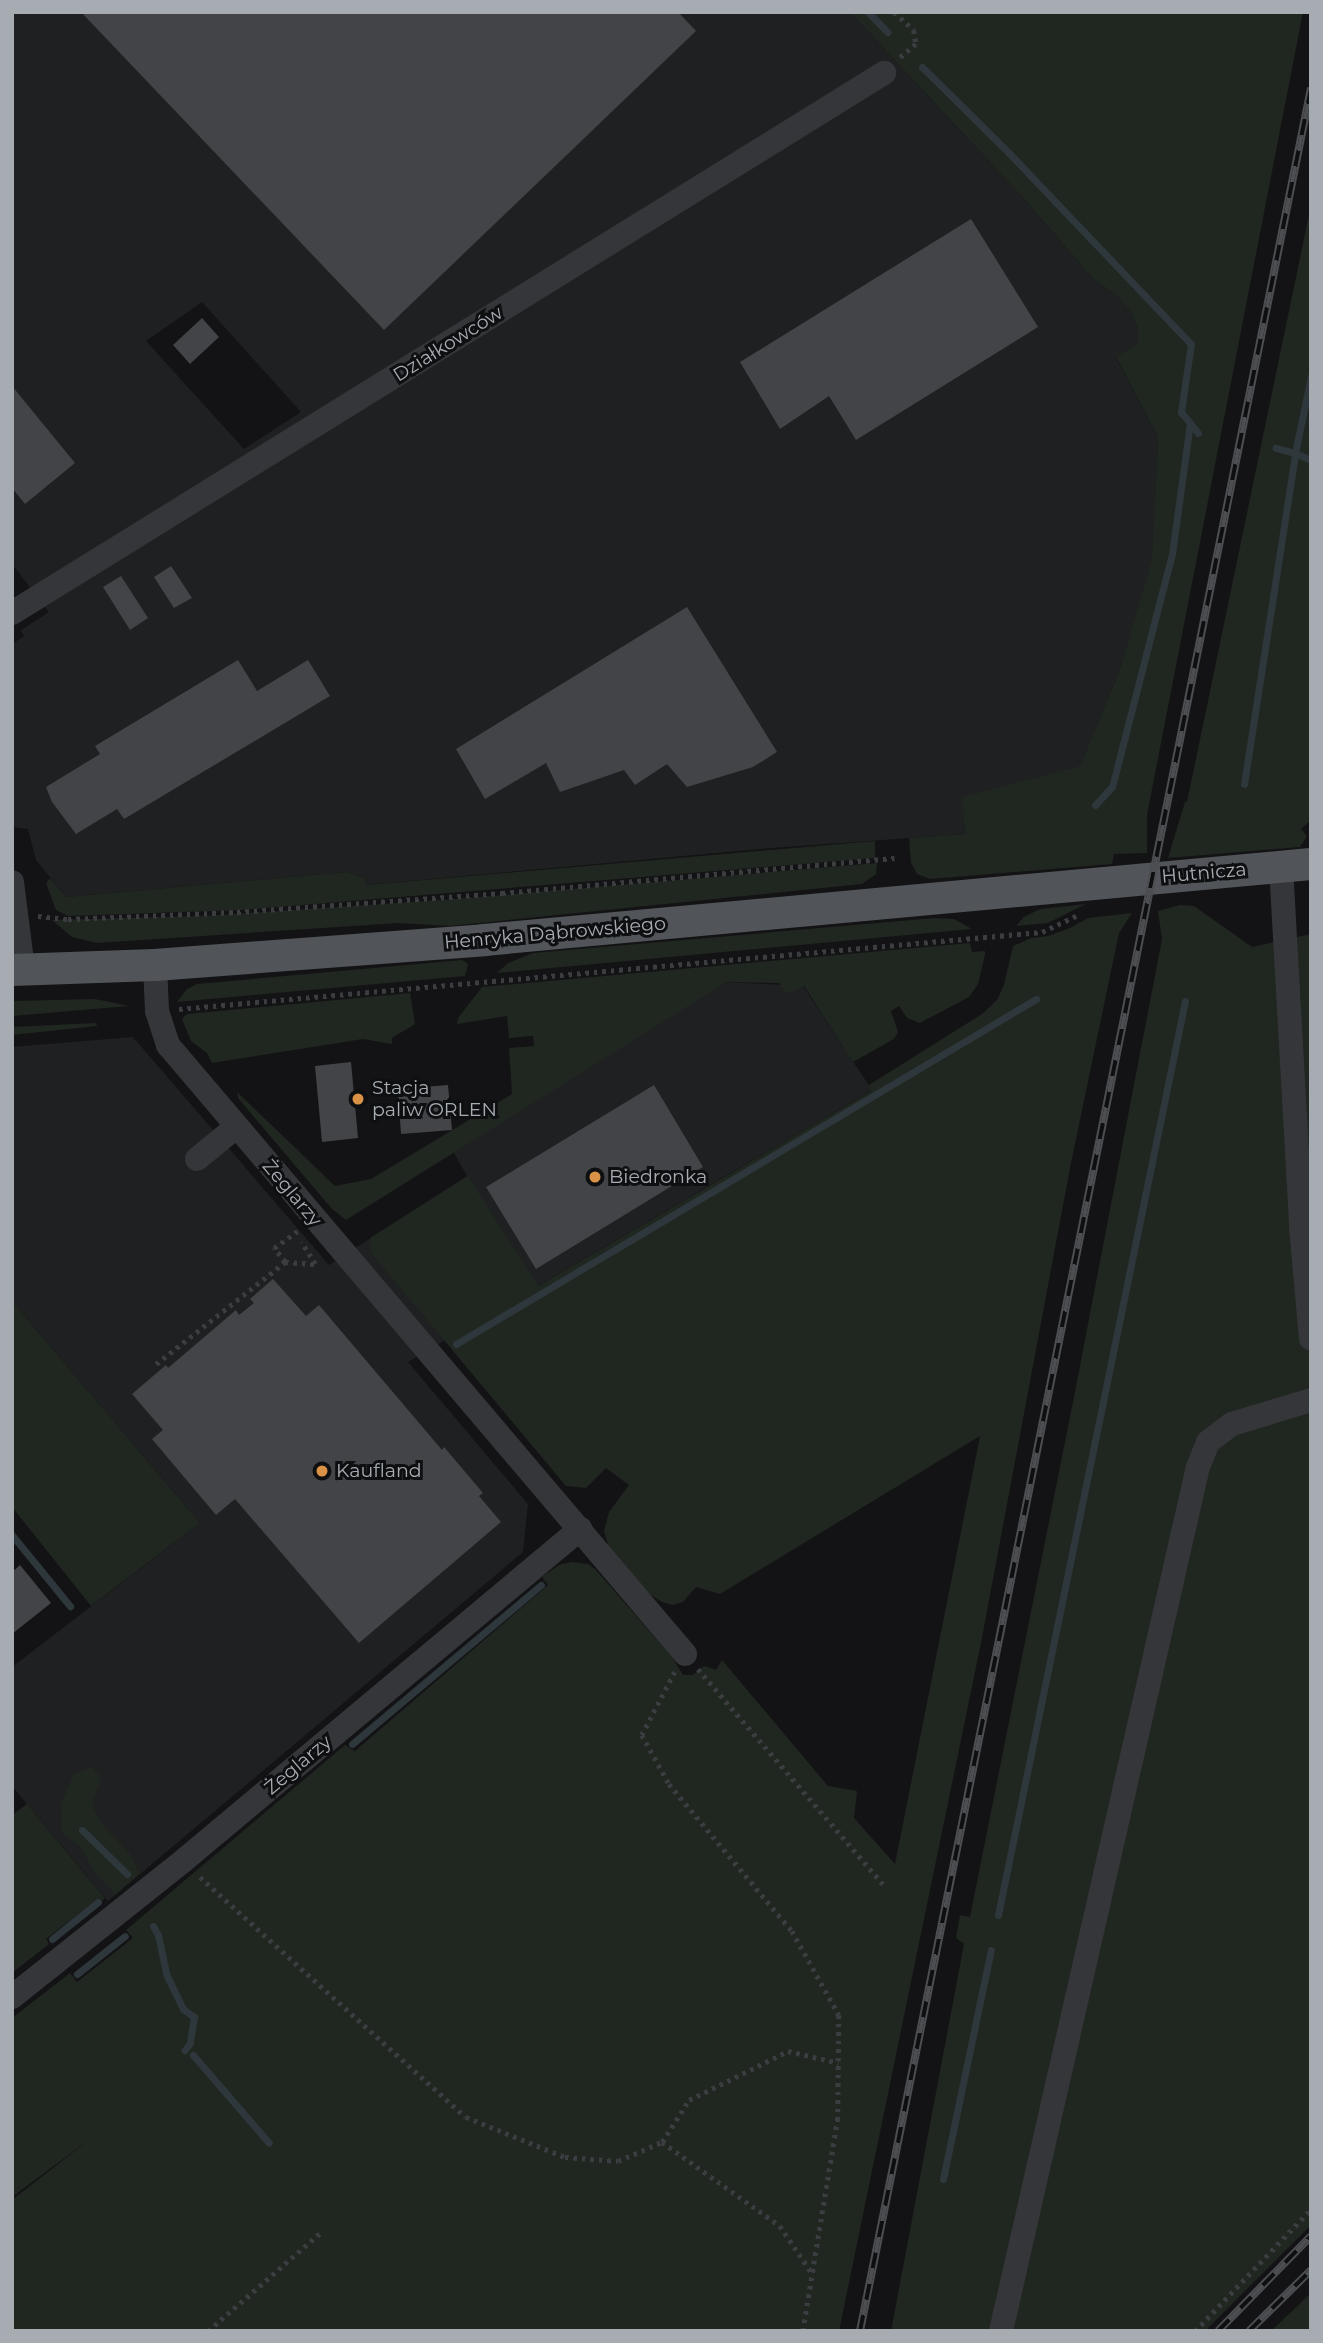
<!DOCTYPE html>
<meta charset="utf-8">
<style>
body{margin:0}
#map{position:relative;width:1323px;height:2343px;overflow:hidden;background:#131315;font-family:Montserrat,sans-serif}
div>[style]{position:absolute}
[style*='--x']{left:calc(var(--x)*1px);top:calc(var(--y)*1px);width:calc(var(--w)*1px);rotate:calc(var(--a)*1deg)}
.built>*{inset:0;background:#1f2021}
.green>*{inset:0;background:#202620}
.stream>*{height:7px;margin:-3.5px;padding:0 3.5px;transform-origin:3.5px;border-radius:3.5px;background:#2e373c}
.building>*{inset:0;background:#424447}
.path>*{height:4.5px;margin-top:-2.25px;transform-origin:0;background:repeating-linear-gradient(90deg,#3b3d40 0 3.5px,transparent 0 8.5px)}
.minor>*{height:24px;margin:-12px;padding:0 12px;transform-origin:12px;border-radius:12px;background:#353639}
.major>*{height:32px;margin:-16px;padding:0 16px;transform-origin:16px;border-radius:16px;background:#515458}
.rail>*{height:8px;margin-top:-4px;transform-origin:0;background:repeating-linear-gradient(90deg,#0e0f10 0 16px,#4c4e52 0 32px);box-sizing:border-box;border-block:2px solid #4c4e52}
.dots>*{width:19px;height:19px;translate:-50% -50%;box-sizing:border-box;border:4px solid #0e0f10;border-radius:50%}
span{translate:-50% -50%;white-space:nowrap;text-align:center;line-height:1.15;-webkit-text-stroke:6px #0e0f10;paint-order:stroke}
.street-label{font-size:19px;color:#a7acb3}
.poi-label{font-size:19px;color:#a7acb3}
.left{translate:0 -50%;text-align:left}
.frame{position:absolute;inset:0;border:14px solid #a7acb3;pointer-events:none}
</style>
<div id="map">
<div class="built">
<i style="clip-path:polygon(evenodd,12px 12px,850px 12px,1025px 200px,1094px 280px,1115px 294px,1131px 312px,1138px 329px,1138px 343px,1116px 358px,1158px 437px,1153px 559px,1119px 672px,1080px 767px,963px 797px,965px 834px,760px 849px,365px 885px,364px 878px,347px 872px,66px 897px,36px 860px,28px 829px,12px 827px,12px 644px,24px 636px,21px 630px,49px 612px,12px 564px,12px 12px,202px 302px,301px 412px,244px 449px,146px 341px,202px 302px)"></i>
<i style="clip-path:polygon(727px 982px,803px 986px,872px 1090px,408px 1362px,528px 1504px,523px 1552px,108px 1901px,12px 1786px,12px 1667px,200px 1523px,12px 1301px,12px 1047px,133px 1037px,329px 1265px,467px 1176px,453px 1151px)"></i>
</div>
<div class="green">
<i style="clip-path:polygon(850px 12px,1303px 12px,1147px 815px,1147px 853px,1114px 854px,1112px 864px,930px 879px,917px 874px,911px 863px,909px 838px,965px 834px,962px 797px,1080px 766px,1119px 672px,1152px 559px,1158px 437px,1116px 357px,1138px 343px,1138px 329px,1131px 312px,1115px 294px,1094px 280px,1025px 200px)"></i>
<i style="clip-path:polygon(1311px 205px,1311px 820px,1301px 829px,1307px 836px,1300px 847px,1168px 858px,1185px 802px,1187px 802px)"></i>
<i style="clip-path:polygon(875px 841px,875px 858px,241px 910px,68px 916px,56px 910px,46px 883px,50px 878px,66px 897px,347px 872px,364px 878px,366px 885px)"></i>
<i style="clip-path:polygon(877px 863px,876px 874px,862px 884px,450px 926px,399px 923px,97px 943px,72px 937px,52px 920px,204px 916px,456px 899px)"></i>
<i style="clip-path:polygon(1086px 904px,1048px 923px,1016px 926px,1024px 917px,1040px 909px)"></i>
<i style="clip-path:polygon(1180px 905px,1194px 906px,1252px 947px,1311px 934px,1311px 2225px,1205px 2331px,891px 2331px,964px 1944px,956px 1938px,960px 1915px,970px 1917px,1073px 1402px,1162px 939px,1158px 911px)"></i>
<i style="clip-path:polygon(1132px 913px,1119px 933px,1070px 1168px,981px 1643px,839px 2331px,12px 2331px,12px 2200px,90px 2139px,12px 2197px,12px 2018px,70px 1973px,77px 1982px,133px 1938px,126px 1930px,345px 1745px,355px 1751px,548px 1585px,542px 1577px,559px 1565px,571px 1562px,588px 1564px,596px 1570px,672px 1657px,683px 1675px,693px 1675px,704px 1666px,716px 1670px,722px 1660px,828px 1786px,857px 1791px,854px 1818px,895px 1864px,980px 1436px,720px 1594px,696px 1587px,683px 1602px,673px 1605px,662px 1602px,648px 1593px,609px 1549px,607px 1541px,604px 1531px,609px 1512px,629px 1485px,606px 1468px,586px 1488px,566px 1486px,371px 1253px,370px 1238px,468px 1176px,538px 1286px,871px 1091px,869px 1085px,982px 1014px,997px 1000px,1004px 985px,1013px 946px,1031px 938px,1048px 936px,1070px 928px,1088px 918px)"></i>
<i style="clip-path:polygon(935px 918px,954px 919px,972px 929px,497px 973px,508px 963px,533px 953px)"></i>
<i style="clip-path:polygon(970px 943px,972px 952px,985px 951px,985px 955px,978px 984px,969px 997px,920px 1023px,907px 1018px,899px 1006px,891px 1011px,898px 1032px,894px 1039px,853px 1062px,804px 986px,787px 994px,779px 983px,727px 982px,346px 1220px,332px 1209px,238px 1098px,237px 1092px,335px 1186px,371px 1179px,512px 1094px,509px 1048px,534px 1046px,533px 1036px,509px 1038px,507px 1016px,457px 1024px,458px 1018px,482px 987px)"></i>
<i style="clip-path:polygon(462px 960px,468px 964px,465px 976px,177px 1002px,187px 989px,197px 984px)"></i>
<i style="clip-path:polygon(410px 993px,415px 1024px,392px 1038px,392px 1044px,363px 1039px,212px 1063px,207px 1053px,191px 1041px,182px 1019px,187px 1014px)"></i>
<i style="clip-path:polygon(95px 999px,129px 1006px,12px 1016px,12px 1001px)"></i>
<i style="clip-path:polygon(96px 1023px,97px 1026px,12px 1035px,12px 1027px)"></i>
<i style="clip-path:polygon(12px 1301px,200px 1523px,91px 1606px,12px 1507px)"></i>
<i style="clip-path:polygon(92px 1767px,101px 1777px,92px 1805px,102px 1824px,130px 1854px,140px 1873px,116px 1894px,94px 1872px,81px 1847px,62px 1833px,62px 1801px,74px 1774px)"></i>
<i style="clip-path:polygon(27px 1804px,105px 1898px,102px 1901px,99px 1898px,46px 1939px,49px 1944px,12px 1973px,12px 1815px)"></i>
<i style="clip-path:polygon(1311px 2293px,1311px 2331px,1271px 2331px)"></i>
</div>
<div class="stream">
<i style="--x:868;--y:12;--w:28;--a:46"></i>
<i style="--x:922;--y:67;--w:121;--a:44.7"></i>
<i style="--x:1008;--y:152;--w:265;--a:46.4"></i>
<i style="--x:1191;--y:344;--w:69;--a:98.4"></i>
<i style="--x:1181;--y:412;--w:27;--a:51"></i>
<i style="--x:1311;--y:376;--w:79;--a:101.7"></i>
<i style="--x:1295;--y:453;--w:17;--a:24"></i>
<i style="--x:1244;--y:784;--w:335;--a:-81.2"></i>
<i style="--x:1295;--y:453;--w:20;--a:-165"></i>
<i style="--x:1095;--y:805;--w:25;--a:-47"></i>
<i style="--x:1112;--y:787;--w:165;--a:-75.6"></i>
<i style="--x:1153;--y:627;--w:75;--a:-75.4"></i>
<i style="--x:1172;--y:554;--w:132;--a:-82.2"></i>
<i style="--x:456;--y:1344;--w:675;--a:-30.75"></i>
<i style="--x:12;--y:1535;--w:92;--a:50.8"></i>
<i style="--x:352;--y:1744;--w:247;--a:-40.1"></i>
<i style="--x:82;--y:1830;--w:63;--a:44.4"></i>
<i style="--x:998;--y:1915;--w:933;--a:-78.44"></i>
<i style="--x:153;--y:1926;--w:10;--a:61"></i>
<i style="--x:158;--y:1935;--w:40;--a:78"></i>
<i style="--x:166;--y:1974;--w:39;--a:64"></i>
<i style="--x:183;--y:2009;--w:14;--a:36"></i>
<i style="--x:194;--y:2017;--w:26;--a:99"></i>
<i style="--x:190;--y:2043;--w:9;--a:126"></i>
<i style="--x:52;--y:1939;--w:59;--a:-38.8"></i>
<i style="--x:77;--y:1974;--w:61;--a:-38.4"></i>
<i style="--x:193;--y:2055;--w:116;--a:49.2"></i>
<i style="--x:943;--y:2179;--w:234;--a:-78.2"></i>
</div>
<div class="building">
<i style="clip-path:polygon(81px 12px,678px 12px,696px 31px,384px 330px)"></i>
<i style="clip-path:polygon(971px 219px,1038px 327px,856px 440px,829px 396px,780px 429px,740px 362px)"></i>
<i style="clip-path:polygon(202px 318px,219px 337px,190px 364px,173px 345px)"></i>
<i style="clip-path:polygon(12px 386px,75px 463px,25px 504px,12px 488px)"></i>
<i style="clip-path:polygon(171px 566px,192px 598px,174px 608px,154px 577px)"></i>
<i style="clip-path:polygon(121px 576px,148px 618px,130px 630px,103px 587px)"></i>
<i style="clip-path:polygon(687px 607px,777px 752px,753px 767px,687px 787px,667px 764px,635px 785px,624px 770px,560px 792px,546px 763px,485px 799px,456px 749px)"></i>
<i style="clip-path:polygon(238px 660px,257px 691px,308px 660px,330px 696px,124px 819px,117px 809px,76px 834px,52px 802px,46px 787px,100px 754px,95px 746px)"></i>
<i style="clip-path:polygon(351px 1062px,358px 1138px,322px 1142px,315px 1066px)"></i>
<i style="clip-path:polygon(448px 1085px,452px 1130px,401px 1134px,398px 1089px)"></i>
<i style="clip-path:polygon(654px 1085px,703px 1167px,536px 1269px,486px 1187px)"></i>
<i style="clip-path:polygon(273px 1279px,306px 1316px,319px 1305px,442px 1450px,444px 1447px,483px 1493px,479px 1496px,501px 1522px,359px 1643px,235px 1499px,216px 1515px,152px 1439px,163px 1430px,132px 1394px,166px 1365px,168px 1368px,236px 1310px,239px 1315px,254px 1303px,250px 1299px)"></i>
<i style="clip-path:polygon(20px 1565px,51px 1603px,12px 1634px,12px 1572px)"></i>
</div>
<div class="path">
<i style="--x:894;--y:12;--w:27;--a:42"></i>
<i style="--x:914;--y:30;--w:14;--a:82"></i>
<i style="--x:916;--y:44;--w:21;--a:139"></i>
<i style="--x:38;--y:916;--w:30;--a:6"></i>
<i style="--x:68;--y:919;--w:169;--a:-2.4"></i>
<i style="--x:237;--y:912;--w:266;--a:-4.1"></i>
<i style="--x:502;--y:893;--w:394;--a:-5.1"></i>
<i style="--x:179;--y:1009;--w:866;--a:-5.1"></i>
<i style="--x:1042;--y:932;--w:42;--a:-25.3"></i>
<i style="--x:285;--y:1262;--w:30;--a:4"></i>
<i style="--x:315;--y:1264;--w:26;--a:-122"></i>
<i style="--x:156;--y:1364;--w:164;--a:-38.3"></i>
<i style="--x:285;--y:1262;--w:18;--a:-128"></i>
<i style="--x:274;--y:1248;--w:29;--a:-36"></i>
<i style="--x:698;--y:1669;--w:284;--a:49.3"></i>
<i style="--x:675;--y:1672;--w:71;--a:117.6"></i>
<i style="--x:642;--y:1735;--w:56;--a:61.1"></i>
<i style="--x:669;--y:1784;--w:192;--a:50.1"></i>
<i style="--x:792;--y:1931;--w:96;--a:60.8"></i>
<i style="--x:839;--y:2015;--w:103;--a:90.6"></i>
<i style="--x:838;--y:2118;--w:216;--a:99.3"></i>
<i style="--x:200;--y:1877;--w:358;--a:42.1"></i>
<i style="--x:466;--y:2117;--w:107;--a:22"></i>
<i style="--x:565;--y:2157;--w:53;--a:4.3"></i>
<i style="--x:618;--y:2161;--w:48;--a:-23.4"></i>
<i style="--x:662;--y:2142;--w:145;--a:35.4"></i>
<i style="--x:780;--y:2226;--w:57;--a:55.8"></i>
<i style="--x:662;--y:2142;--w:50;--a:-57.3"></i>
<i style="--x:689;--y:2100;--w:110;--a:-26.3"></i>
<i style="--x:788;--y:2051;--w:52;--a:13.2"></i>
<i style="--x:208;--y:2331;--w:149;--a:-41.2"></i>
<i style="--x:1195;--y:2331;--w:168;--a:-46.4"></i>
</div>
<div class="minor">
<i style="--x:12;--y:613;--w:1026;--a:-31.77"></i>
<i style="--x:1281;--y:866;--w:362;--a:86.8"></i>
<i style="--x:1301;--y:1227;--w:112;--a:84.9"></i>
<i style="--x:12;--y:882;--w:88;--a:82.8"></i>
<i style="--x:155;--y:965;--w:46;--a:87.5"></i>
<i style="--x:157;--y:1011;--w:36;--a:72"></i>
<i style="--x:168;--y:1045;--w:799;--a:49.67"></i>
<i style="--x:197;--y:1159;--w:50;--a:-39.4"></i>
<i style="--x:12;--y:1997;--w:218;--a:-38.5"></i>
<i style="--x:183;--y:1861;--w:518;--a:-39.9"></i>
<i style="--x:1001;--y:2331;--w:886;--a:-77.16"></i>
<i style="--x:1198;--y:1467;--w:27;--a:-68"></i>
<i style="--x:1208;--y:1442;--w:30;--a:-37"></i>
<i style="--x:1232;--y:1424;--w:83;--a:-16.9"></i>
</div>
<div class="major">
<i style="--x:12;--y:970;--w:143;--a:-2"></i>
<i style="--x:155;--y:965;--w:330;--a:-4.3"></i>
<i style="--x:484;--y:940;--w:830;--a:-5.25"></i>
</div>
<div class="rail">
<i style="--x:860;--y:2331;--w:2288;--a:-78.63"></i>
<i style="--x:1218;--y:2331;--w:133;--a:-45.6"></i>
<i style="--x:1249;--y:2331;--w:87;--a:-44.5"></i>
</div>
<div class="dots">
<i style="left:358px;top:1099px;background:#da9346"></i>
<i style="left:595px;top:1177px;background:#da9346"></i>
<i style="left:322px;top:1471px;background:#da9346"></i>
</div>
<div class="street-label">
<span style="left:448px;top:344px;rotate:-32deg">Działkowców</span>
<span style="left:1204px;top:873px;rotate:-5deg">Hutnicza</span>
<span style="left:555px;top:933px;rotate:-5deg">Henryka Dąbrowskiego</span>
<span style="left:292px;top:1193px;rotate:50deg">Żeglarzy</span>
<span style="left:298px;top:1765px;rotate:-40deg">Żeglarzy</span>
</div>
<div class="poi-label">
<span class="left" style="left:372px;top:1099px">Stacja<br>paliw ORLEN</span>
<span class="left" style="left:609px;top:1177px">Biedronka</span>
<span class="left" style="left:336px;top:1471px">Kaufland</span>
</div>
<div class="frame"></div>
</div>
